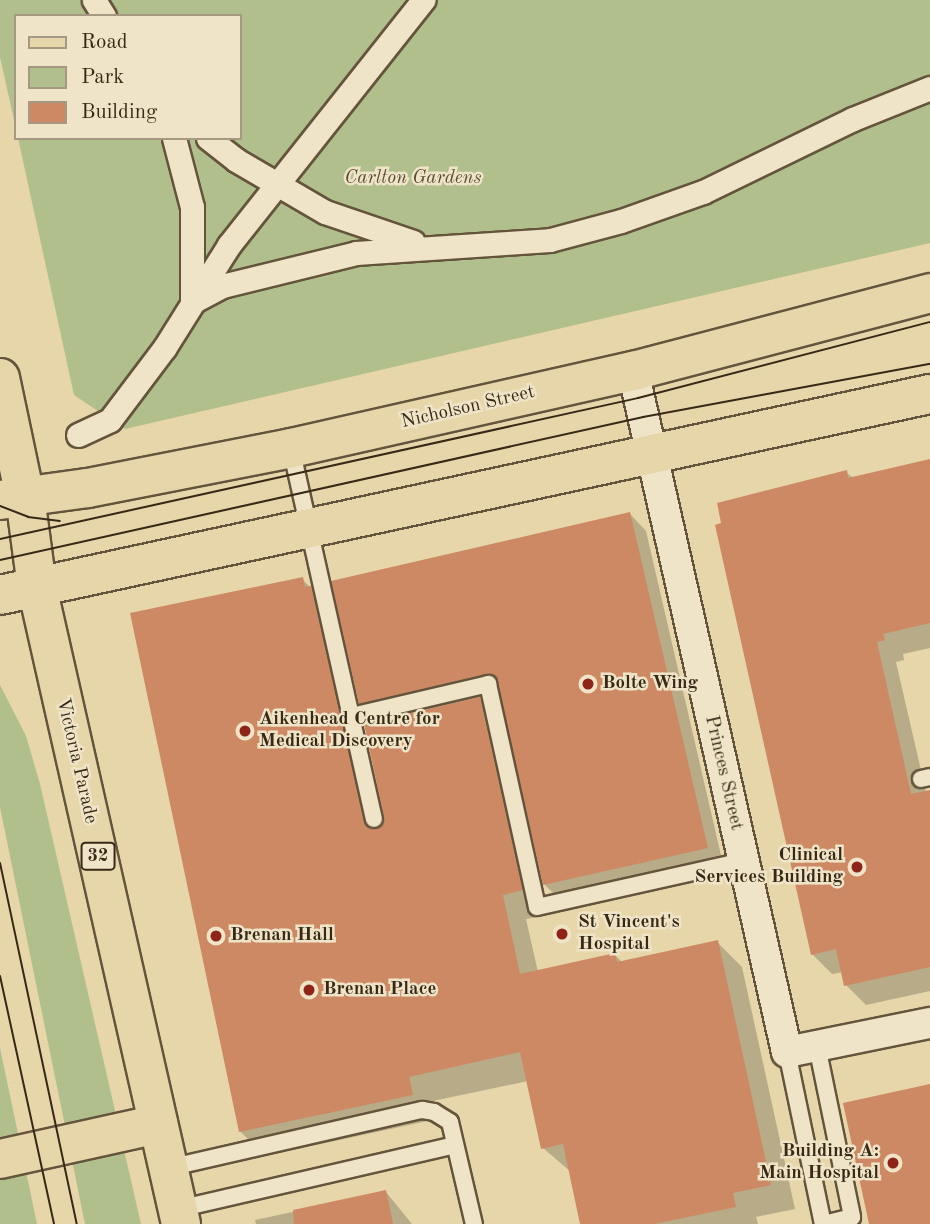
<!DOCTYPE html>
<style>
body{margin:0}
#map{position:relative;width:930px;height:1224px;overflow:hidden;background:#e6d6a9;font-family:"Old Standard TT",serif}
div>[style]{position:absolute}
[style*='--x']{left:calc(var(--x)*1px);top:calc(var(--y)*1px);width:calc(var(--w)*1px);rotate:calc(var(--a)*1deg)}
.green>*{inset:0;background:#b0bf8c}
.shadow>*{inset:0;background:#0003}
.building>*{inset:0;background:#cc8963}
.roads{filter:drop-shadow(2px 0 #64543c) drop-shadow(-2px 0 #64543c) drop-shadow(0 2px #64543c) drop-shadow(0 -2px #64543c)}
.service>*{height:16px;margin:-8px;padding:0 8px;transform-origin:8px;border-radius:8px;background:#efe4c7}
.pedestrian>*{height:23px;margin:-11.5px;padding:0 11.5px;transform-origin:11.5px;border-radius:11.5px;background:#efe4c7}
.minor>*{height:30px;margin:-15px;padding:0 15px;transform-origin:15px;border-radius:15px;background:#efe4c7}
.primary>*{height:38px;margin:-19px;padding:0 19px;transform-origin:19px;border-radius:19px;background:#e6d6a9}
.tram>*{height:2px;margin:-1px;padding:0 1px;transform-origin:1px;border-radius:1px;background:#382917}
.dots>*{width:19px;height:19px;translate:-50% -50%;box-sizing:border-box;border:4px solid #efe4c7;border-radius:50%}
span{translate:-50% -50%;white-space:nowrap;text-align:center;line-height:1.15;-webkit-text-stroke:5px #efe4c7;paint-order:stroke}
.shield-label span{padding:2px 5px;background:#efe4c7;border:2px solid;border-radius:5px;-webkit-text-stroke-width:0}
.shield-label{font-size:18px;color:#382917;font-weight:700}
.park-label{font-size:19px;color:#564e34;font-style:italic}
.street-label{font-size:19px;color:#382917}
.poi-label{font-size:19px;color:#382917;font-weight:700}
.left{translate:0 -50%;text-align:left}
.right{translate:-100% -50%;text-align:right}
.legend{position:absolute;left:14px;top:14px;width:228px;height:126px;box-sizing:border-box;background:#efe4c7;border:2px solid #a69981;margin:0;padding:9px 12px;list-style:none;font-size:21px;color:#382917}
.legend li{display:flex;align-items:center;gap:14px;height:35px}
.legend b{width:35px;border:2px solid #a69981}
</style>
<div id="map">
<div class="green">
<i style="clip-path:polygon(0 0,930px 0,930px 243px,125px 429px,74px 395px,18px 138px,240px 138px,240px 16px,16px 16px,16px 129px,0 57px)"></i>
<i style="clip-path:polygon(0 685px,26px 736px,40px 784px,141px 1224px,85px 1224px,0 807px)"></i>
<i style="clip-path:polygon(0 1048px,37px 1224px,0 1224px)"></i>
</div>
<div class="shadow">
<i style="clip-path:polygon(930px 461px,930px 648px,903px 654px,904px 660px,896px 662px,926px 792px,930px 791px,930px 991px,866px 1005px,846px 985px,843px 972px,832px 974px,812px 954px,846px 472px,853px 478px)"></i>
<i style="clip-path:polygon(630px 514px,646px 531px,723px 864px,561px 901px,545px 885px,501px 690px,477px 696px,504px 723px,546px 915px,526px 919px,538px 972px,615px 955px,623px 963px,717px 942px,742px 967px,795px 1209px,756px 1217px,758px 1224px,582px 1224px,571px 1172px,543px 1148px,528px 1081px,433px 1101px,437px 1119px,265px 1156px,240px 1131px,302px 579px,335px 612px,383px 827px,380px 722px,361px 703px)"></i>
<i style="clip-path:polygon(386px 1192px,412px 1224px,256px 1224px,255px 1220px)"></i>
</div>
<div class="building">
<i style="clip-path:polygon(930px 459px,930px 623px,883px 634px,885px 640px,877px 642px,911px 794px,930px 790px,930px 967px,844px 986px,836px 949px,811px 955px,715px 525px,721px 523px,717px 503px,847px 470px,848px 478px)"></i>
<i style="clip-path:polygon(630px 512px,708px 848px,543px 885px,496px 677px,486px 674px,359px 704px,331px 581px)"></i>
<i style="clip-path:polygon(303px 577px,305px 587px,311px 586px,367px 827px,381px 827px,384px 817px,364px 724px,480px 697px,523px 890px,503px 895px,520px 974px,615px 953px,617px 962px,718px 940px,771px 1185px,733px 1193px,736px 1207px,654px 1224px,580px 1224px,563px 1144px,541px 1149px,520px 1052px,409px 1077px,413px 1095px,239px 1132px,130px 613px)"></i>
<i style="clip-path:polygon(930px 1084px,930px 1224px,869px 1224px,843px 1103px)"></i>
<i style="clip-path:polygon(386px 1190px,393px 1224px,294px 1224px,293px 1210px)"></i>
</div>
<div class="roads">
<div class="service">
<i style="--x:291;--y:448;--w:380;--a:77.4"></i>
<i style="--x:352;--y:716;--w:140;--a:-13.2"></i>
<i style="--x:488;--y:684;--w:228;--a:77.6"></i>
<i style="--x:537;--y:907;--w:211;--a:-12.6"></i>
<i style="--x:921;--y:779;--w:9;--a:-13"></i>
<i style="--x:817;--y:1046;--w:175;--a:78.4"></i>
<i style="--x:852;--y:1217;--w:30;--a:166"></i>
<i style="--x:787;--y:1052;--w:176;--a:78.2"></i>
<i style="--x:168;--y:1168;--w:261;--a:-12.9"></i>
<i style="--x:422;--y:1110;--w:12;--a:9"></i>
<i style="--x:434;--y:1112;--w:19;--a:32"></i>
<i style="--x:450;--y:1122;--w:105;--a:76.8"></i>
<i style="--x:178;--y:1209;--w:284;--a:-13"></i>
</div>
<div class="pedestrian">
<i style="--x:94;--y:0;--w:19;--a:58"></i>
<i style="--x:174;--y:138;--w:71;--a:75.4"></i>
<i style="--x:192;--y:207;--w:95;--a:90"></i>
<i style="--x:192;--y:302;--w:34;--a:-28"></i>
<i style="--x:222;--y:286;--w:138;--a:-13.8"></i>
<i style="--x:356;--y:253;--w:194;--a:-3.8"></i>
<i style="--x:550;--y:240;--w:73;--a:-15"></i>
<i style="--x:621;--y:221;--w:87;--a:-19.5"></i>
<i style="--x:703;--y:192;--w:167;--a:-26"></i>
<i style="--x:853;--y:119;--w:83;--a:-21.9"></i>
<i style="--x:208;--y:138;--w:36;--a:38"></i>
<i style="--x:236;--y:160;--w:103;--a:30.3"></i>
<i style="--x:325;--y:212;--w:93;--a:18.8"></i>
<i style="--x:78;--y:435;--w:35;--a:-25"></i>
<i style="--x:110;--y:420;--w:91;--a:-53"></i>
<i style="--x:165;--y:347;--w:120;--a:-57.9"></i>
<i style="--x:229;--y:245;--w:313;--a:-51.6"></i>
</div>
<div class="minor">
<i style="--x:633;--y:371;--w:698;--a:77.26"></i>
<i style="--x:787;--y:1052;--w:146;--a:-11.5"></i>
</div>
<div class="primary">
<i style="--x:0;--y:378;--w:122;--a:78.1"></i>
<i style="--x:25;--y:497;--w:91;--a:82.4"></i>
<i style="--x:37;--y:587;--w:653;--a:77.26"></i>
<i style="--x:0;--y:500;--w:89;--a:-7.8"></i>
<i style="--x:88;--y:488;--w:207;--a:-11.1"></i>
<i style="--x:291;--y:448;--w:351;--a:-12.7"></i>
<i style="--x:633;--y:371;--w:307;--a:-14.7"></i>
<i style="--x:0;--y:595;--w:951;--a:-12.2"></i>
<i style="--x:0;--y:1159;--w:162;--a:-12.5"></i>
</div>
</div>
<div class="tram">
<i style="--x:0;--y:506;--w:30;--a:21"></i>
<i style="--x:28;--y:517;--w:32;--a:7"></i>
<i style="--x:0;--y:539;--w:653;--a:-12.46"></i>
<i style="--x:638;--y:398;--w:302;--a:-14.6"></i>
<i style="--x:0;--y:560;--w:659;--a:-12.54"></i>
<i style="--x:643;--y:417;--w:292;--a:-10.5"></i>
<i style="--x:0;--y:863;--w:369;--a:78"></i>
<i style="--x:0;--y:976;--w:254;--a:77.7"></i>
</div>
<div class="dots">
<i style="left:588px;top:684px;background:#8f2418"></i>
<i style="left:245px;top:731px;background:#8f2418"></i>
<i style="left:857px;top:867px;background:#8f2418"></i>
<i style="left:562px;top:934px;background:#8f2418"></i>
<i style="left:216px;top:936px;background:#8f2418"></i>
<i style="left:309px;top:990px;background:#8f2418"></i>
<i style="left:893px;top:1163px;background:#8f2418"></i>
</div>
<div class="shield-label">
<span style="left:98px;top:856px">32</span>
</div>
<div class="park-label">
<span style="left:413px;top:179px">Carlton Gardens</span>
</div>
<div class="street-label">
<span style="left:468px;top:408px;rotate:-13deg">Nicholson Street</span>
<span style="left:76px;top:761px;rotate:77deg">Victoria Parade</span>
<span style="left:723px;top:773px;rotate:77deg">Princes Street</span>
</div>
<div class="poi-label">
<span class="left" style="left:602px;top:684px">Bolte Wing</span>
<span class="left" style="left:259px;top:731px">Aikenhead Centre for<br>Medical Discovery</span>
<span class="right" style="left:843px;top:867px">Clinical<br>Services Building</span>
<span class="left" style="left:578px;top:934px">St Vincent's<br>Hospital</span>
<span class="left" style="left:230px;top:936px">Brenan Hall</span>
<span class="left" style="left:323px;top:990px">Brenan Place</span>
<span class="right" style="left:879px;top:1163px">Building A:<br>Main Hospital</span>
</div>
<ul class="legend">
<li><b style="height:9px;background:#e6d6a9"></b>Road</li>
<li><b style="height:19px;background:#b0bf8c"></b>Park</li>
<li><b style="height:19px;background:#cc8963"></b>Building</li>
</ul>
</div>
